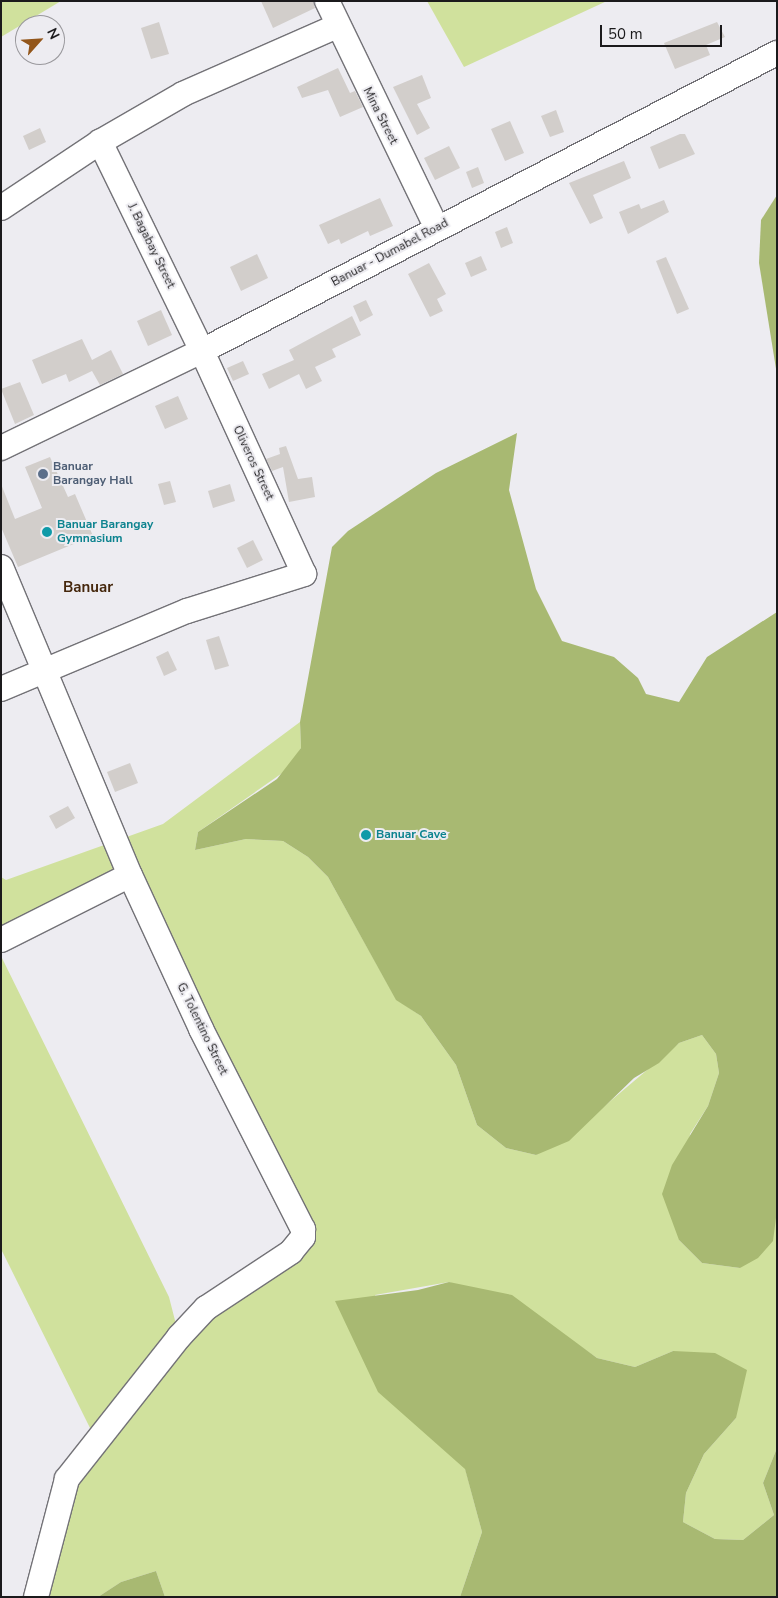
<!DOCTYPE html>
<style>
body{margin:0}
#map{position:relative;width:778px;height:1598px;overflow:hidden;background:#edecf1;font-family:"Nunito Sans",sans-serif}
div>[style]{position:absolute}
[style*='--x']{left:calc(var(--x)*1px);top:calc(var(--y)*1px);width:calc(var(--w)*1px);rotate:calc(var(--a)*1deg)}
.green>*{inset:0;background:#d0e19d}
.forest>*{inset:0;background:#a8b972}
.building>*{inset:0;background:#d2cecb}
.roads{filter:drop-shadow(1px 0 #737277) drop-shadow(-1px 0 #737277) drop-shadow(0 1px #737277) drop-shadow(0 -1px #737277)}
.minor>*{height:24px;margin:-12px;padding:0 12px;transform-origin:12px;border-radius:12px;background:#fff}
.dots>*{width:14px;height:14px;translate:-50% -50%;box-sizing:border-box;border:2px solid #edecf1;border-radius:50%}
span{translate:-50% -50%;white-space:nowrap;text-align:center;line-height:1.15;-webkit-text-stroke:4px #edecf1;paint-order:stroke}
.street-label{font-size:12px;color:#1b1a1c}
.service-label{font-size:12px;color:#4e5e75;font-weight:700}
.left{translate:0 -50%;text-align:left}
.culture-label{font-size:12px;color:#0d838f;font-weight:700}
.quarter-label{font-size:15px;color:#45270c;font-weight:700}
.frame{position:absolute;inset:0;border:2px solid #1b1a1c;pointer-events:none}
.north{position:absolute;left:15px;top:15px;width:50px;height:50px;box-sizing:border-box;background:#edecf1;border:1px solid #99989c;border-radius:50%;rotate:64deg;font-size:14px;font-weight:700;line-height:20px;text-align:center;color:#1b1a1c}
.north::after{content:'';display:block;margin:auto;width:18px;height:22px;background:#93561a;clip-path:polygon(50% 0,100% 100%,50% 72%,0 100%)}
.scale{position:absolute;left:600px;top:25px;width:122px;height:22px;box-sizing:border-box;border:2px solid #1b1a1c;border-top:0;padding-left:6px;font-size:15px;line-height:18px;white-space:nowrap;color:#1b1a1c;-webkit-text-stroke:4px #edecf1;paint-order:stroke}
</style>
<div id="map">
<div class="green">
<i style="clip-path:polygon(1px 1px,61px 1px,1px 37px)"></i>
<i style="clip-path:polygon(427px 1px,607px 1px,464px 67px)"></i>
<i style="clip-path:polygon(300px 722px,301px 748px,288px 769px,198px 832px,195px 850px,246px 839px,283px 841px,308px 857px,328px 877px,396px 999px,421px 1016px,456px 1065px,477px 1125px,506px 1148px,536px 1155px,601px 1109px,679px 1043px,702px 1035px,716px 1054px,719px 1073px,708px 1106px,690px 1134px,679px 1240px,702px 1263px,740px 1268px,777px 1210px,777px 1448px,763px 1483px,774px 1515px,743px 1540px,715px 1539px,683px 1522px,686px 1493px,704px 1454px,736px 1418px,673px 1351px,635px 1367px,597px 1358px,567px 1337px,449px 1282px,375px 1295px,429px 1436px,465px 1468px,482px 1532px,460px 1597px,165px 1597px,156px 1571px,121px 1582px,98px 1597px,36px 1597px,53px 1529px,96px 1440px,1px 1249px,1px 956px,169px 1297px,179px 1336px,298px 1245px,130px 875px,1px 940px,1px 877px,6px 880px,163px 824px)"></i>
</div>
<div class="forest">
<i style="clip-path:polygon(777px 195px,777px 375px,759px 263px,761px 220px)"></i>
<i style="clip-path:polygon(517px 433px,509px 490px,536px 589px,562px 641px,614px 657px,638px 678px,646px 694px,679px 702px,707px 657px,777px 612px,777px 1210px,773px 1241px,758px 1258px,740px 1268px,702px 1263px,679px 1240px,662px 1194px,672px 1165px,708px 1106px,719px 1073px,716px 1054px,702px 1035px,679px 1043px,659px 1063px,634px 1078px,569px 1141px,536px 1155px,506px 1148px,477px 1125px,456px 1065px,421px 1016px,396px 1000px,328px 877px,308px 857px,283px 841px,246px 839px,195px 850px,198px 832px,277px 779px,301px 748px,300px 722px,332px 547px,348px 531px,436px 473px)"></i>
<i style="clip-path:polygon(449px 1282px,512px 1295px,597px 1358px,635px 1367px,673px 1351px,715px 1353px,747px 1370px,736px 1418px,704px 1454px,686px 1493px,683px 1522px,715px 1539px,743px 1540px,774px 1515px,763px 1483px,777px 1448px,777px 1597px,460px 1597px,482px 1532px,465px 1469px,378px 1392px,335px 1301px,418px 1290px)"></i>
<i style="clip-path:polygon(156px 1571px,165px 1597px,98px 1597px,121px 1582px)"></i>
</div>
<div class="building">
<i style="clip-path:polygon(261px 1px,313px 1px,315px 8px,273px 28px)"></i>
<i style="clip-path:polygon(159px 22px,169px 54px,151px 59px,141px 28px)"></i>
<i style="clip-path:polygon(717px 22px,725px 37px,706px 45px,710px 55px,675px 69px,664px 43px)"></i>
<i style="clip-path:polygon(338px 68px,350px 93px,355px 91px,363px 107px,340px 117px,328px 90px,302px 98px,297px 87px)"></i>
<i style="clip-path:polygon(422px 75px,431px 98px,417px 104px,430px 128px,417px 135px,393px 87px)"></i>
<i style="clip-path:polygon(556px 110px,564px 132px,550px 137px,541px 116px)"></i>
<i style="clip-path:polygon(510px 121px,524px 153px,505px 161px,491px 129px)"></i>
<i style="clip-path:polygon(40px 128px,46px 142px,29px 150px,23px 136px)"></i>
<i style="clip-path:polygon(680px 134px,685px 134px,695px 154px,659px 169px,650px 147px)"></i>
<i style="clip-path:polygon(449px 146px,460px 168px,435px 180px,424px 158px)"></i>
<i style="clip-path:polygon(624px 161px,631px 178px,593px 195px,603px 218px,590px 224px,569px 183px)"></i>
<i style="clip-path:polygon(478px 167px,484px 183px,472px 188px,466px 172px)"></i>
<i style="clip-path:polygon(380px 198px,393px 226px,370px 236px,368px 231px,341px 244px,339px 239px,328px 244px,319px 225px)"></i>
<i style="clip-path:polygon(664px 200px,669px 212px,628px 234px,619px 212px,639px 204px,641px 209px)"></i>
<i style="clip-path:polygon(507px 227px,513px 243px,501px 248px,495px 232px)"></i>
<i style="clip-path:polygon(257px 254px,268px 278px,241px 291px,230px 267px)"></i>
<i style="clip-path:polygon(481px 256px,487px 270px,471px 277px,465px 263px)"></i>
<i style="clip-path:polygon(666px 257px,689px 309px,677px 314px,656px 261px)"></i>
<i style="clip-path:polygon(429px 263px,446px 294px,437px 299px,443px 311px,430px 317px,408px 274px)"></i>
<i style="clip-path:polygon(366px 300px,373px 315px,360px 322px,353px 306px)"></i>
<i style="clip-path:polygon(161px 310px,172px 335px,148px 346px,137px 321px)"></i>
<i style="clip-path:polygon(352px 316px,361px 335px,332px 349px,336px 357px,315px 367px,322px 381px,306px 389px,299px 374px,269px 389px,262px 374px,294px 360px,289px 350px)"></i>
<i style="clip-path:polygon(82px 339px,92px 360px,111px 350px,123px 374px,100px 385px,92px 371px,69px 382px,66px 374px,42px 384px,32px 360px)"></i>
<i style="clip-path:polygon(243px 361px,249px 374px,233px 381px,227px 368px)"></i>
<i style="clip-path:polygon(20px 382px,34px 415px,15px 424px,1px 389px)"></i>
<i style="clip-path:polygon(178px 396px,188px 419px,165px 429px,155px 406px)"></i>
<i style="clip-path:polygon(286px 446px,298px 479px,312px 477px,315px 497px,289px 502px,283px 467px,272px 471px,266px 459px,280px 454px,279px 448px)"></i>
<i style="clip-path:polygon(50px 457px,68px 497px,75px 494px,93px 536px,18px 567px,1px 527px,1px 484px,15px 519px,42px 508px,25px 467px)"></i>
<i style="clip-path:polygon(170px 481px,176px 502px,164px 505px,158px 484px)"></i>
<i style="clip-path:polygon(230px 484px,235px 501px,213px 508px,208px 491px)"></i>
<i style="clip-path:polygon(253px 540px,263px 560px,247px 568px,237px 548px)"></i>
<i style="clip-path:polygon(219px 636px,229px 666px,215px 670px,206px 640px)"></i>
<i style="clip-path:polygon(168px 651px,177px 670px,164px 676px,156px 657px)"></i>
<i style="clip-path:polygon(130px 763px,138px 783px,115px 792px,107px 772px)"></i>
<i style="clip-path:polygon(68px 806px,75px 818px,56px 829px,49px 816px)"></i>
</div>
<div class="roads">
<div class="minor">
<i style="--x:327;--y:1;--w:253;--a:64.2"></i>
<i style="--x:1;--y:208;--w:119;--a:-33.7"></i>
<i style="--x:100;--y:142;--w:96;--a:-30"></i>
<i style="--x:183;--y:94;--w:168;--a:-23.8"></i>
<i style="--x:1;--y:448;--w:223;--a:-25.8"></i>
<i style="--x:202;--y:351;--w:648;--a:-27.4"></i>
<i style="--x:1;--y:567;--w:334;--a:67.3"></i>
<i style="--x:130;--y:875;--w:170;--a:65.2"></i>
<i style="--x:201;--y:1029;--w:225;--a:63"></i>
<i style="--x:303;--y:1229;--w:8;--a:90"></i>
<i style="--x:303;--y:1237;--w:19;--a:129"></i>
<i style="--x:291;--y:1252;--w:102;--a:146.6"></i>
<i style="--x:206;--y:1308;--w:40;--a:133"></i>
<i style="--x:179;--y:1337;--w:181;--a:128.3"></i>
<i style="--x:67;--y:1479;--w:122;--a:104.7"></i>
<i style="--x:1;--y:689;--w:202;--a:-22.8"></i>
<i style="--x:187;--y:611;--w:123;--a:-17.5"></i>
<i style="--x:304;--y:574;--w:245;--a:-114.6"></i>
<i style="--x:202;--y:351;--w:233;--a:-116"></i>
<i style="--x:1;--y:940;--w:144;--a:-26.7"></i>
</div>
</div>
<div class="dots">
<i style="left:43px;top:474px;background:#5c6f8a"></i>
<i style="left:47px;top:532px;background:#0f9aa8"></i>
<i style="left:366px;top:835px;background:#0f9aa8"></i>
</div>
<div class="street-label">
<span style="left:380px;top:116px;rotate:63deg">Mina Street</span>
<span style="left:151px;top:246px;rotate:64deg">J. Bagabay Street</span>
<span style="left:390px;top:253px;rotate:-28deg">Banuar - Dumabel Road</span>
<span style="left:253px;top:463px;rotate:65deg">Oliveros Street</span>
<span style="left:202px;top:1029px;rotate:64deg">G. Tolentino Street</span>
</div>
<div class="service-label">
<span class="left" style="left:53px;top:474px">Banuar<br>Barangay Hall</span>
</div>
<div class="culture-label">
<span class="left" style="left:57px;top:532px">Banuar Barangay<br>Gymnasium</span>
<span class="left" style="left:376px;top:835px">Banuar Cave</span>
</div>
<div class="quarter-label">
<span style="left:88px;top:588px">Banuar</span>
</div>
<div class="frame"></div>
<div class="north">N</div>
<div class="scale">50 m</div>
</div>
